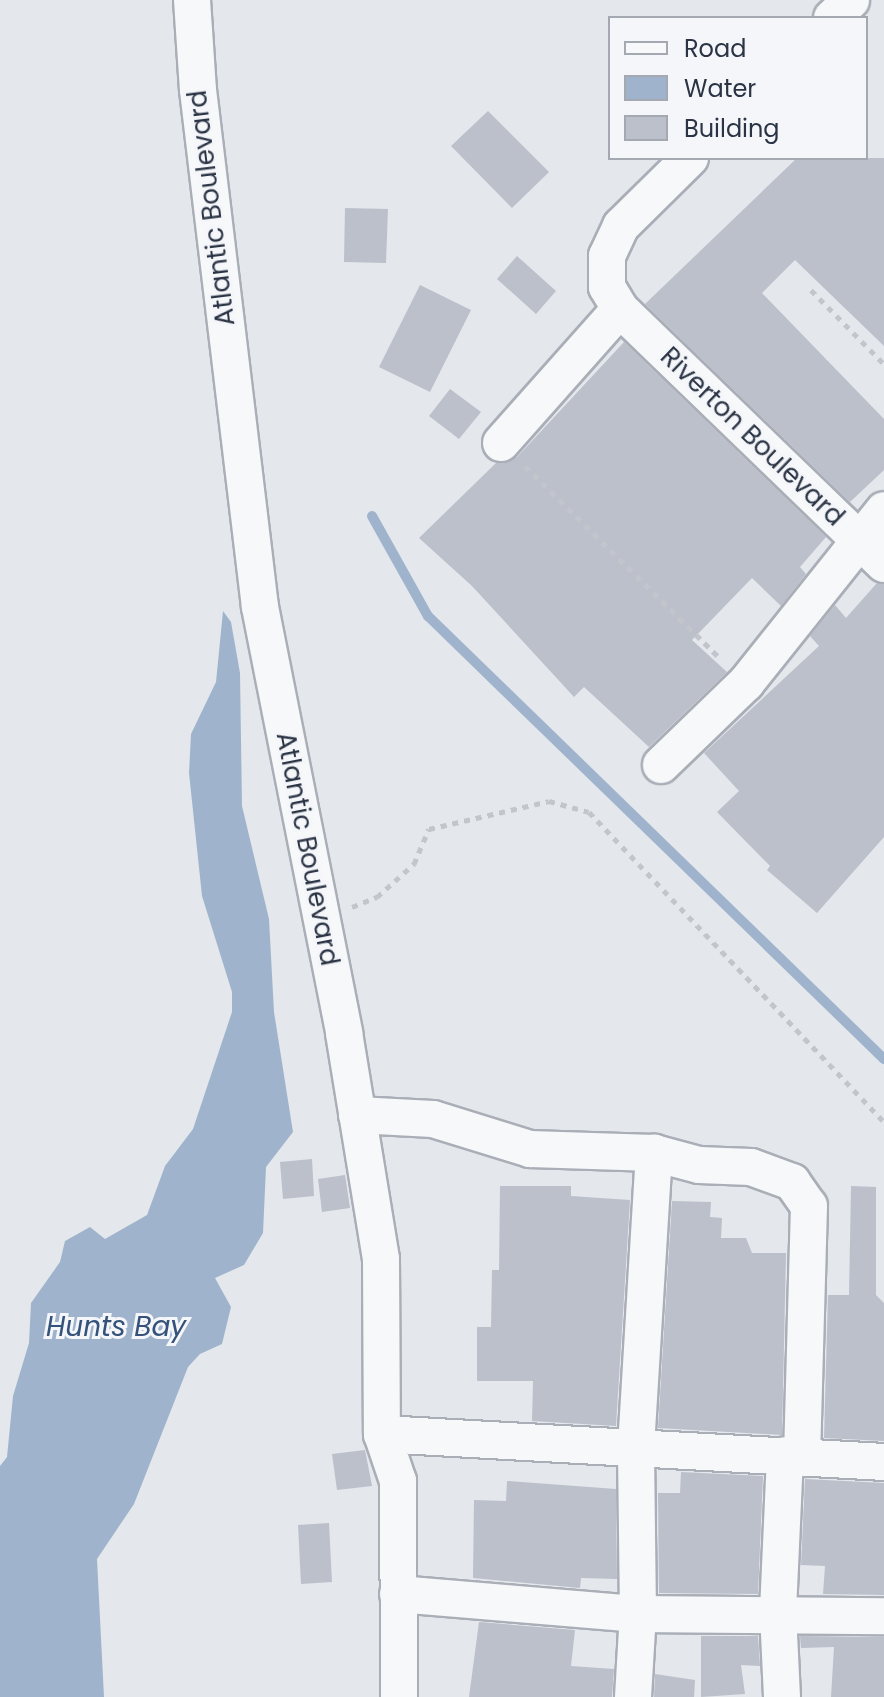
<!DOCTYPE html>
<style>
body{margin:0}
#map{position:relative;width:884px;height:1697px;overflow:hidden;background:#e4e7ec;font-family:Poppins,sans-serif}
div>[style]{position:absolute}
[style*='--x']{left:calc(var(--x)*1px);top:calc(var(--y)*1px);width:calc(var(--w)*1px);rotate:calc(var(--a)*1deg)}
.water>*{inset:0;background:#9fb4cc}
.stream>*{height:10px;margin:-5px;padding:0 5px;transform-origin:5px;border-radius:5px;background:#9fb4cc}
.building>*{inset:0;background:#bbc0ca}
.path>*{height:5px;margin-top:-2.5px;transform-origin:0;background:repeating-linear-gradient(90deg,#c2c5cb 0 6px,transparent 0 12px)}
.roads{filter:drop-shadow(2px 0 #a9aeb7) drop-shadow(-2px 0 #a9aeb7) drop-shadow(0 2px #a9aeb7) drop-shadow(0 -2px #a9aeb7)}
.minor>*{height:36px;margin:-18px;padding:0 18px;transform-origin:18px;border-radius:18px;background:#f7f8fa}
span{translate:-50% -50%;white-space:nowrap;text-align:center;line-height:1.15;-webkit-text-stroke:6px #f4f6f9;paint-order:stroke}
.street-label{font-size:26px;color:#2b3445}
.water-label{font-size:28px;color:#34527a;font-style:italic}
.legend{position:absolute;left:608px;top:16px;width:260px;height:144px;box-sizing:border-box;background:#f4f6f9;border:2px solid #a4a8b1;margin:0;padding:10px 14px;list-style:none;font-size:24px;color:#2b3445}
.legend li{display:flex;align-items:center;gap:16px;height:40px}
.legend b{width:40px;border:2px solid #a4a8b1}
</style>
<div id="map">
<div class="water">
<i style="clip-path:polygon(223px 611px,231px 622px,240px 673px,242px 806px,269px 919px,274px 1012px,293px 1132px,266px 1167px,263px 1233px,244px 1265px,215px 1278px,231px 1307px,222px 1344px,200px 1354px,188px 1367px,134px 1504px,97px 1559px,104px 1697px,0 1697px,0 1466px,7px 1457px,13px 1396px,29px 1343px,31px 1303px,60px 1262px,65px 1241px,90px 1227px,105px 1239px,147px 1215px,165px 1166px,193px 1129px,232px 1012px,232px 992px,202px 896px,189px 773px,191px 734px,216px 682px)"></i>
</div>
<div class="stream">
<i style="--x:372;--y:516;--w:115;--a:60.8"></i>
<i style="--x:428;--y:616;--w:636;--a:44.17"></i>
</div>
<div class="building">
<i style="clip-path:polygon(488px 111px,549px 172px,512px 208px,451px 146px)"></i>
<i style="clip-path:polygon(797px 158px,884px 158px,884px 346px,795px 260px,762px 293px,884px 419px,884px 470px,850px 502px,645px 304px)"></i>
<i style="clip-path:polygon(345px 208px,388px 209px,386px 263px,344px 262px)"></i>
<i style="clip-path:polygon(517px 256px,556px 291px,536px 314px,497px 279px)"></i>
<i style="clip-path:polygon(420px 285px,471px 310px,430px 392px,379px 367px)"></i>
<i style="clip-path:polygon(624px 342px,826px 537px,800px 567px,806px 574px,781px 606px,752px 578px,692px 640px,727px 672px,649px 747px,584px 687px,574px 697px,472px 586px,419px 538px,496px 463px,517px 457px)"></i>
<i style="clip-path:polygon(450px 389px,481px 412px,459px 439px,429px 416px)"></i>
<i style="clip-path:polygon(877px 583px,884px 584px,884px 837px,817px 913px,767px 870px,770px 866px,717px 812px,739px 791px,704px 753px,819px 646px,810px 636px,835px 605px,846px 618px)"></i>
<i style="clip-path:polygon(312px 1159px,314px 1196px,283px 1199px,280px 1162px)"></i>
<i style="clip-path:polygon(345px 1175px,350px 1208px,322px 1212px,318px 1179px)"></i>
<i style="clip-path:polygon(500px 1186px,571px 1186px,571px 1196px,630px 1200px,616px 1426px,532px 1421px,533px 1381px,477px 1381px,477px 1327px,491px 1327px,492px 1270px,499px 1270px)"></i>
<i style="clip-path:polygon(851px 1186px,876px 1187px,876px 1295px,884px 1303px,884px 1441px,824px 1438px,828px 1295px,849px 1295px)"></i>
<i style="clip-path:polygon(672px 1201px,711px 1202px,710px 1217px,722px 1218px,721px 1238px,746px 1238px,752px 1253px,786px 1253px,782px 1435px,658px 1428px)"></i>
<i style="clip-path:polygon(365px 1450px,372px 1486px,337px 1490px,332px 1454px)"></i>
<i style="clip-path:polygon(681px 1472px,763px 1476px,758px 1594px,659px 1593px,658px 1493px,680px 1493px)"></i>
<i style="clip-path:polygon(805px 1479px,884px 1483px,884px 1595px,823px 1594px,825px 1566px,801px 1565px)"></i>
<i style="clip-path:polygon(507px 1481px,616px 1489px,617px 1579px,581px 1578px,580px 1588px,473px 1578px,474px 1500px,506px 1501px)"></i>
<i style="clip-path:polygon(329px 1523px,332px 1582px,301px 1584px,298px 1525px)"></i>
<i style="clip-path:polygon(479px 1622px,575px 1630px,571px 1666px,614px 1669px,612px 1697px,469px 1697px)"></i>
<i style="clip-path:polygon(701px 1636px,758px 1636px,760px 1666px,741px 1665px,745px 1694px,701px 1697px)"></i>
<i style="clip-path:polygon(800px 1636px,884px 1637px,884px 1697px,831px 1697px,834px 1647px,801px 1648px)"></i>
<i style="clip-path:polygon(655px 1674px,695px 1680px,694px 1697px,654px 1697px)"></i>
</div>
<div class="path">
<i style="--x:811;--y:290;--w:104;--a:45.4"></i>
<i style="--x:525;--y:466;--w:274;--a:44.6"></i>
<i style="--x:352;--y:907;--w:27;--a:-22"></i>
<i style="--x:377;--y:897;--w:50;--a:-41.7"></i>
<i style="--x:414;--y:864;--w:38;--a:-67"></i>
<i style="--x:429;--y:829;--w:123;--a:-13.1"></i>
<i style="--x:549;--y:801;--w:41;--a:15.4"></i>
<i style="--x:589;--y:812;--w:428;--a:46.4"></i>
</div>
<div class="roads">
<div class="minor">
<i style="--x:192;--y:0;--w:90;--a:86.2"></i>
<i style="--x:198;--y:90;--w:521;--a:83.16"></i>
<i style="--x:260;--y:607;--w:434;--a:78.8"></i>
<i style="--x:344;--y:1033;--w:229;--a:80.7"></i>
<i style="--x:381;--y:1259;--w:175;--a:89.7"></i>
<i style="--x:382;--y:1434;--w:50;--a:71.2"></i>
<i style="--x:398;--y:1481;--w:216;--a:89.7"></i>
<i style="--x:832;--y:18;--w:26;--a:-43"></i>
<i style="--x:690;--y:158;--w:97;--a:135.4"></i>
<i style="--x:621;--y:226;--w:33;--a:115"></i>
<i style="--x:607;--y:256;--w:31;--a:90"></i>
<i style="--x:607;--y:287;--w:26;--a:59"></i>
<i style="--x:620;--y:309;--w:367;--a:44"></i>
<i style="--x:501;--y:443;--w:179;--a:-48.4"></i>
<i style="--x:661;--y:765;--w:118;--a:-44"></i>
<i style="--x:746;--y:683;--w:221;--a:-51.4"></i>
<i style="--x:357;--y:1115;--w:76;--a:3"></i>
<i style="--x:433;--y:1119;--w:102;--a:17.2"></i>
<i style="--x:530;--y:1149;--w:124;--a:1.8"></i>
<i style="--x:654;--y:1153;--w:47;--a:14.9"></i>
<i style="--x:699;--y:1165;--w:52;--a:2.2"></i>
<i style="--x:751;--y:1167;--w:44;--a:20.1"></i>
<i style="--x:792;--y:1182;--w:29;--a:55"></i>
<i style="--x:809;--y:1206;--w:252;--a:91.6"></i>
<i style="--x:382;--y:1434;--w:503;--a:3.19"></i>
<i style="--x:398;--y:1594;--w:241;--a:4.8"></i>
<i style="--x:638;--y:1614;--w:246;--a:0.5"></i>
<i style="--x:633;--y:1697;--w:83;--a:-86.6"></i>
<i style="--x:638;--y:1614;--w:167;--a:-90.7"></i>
<i style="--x:636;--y:1447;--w:295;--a:-86.5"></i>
<i style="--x:782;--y:1697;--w:86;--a:-92.7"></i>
<i style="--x:778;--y:1611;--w:156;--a:-87.4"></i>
</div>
</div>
<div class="street-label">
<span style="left:212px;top:208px;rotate:-97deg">Atlantic Boulevard</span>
<span style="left:752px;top:437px;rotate:44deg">Riverton Boulevard</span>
<span style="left:307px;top:849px;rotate:79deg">Atlantic Boulevard</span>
</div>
<div class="water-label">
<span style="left:116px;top:1327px">Hunts Bay</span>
</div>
<ul class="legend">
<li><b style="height:10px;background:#f7f8fa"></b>Road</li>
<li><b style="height:22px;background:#9fb4cc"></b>Water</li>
<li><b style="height:22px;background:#bbc0ca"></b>Building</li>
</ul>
</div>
